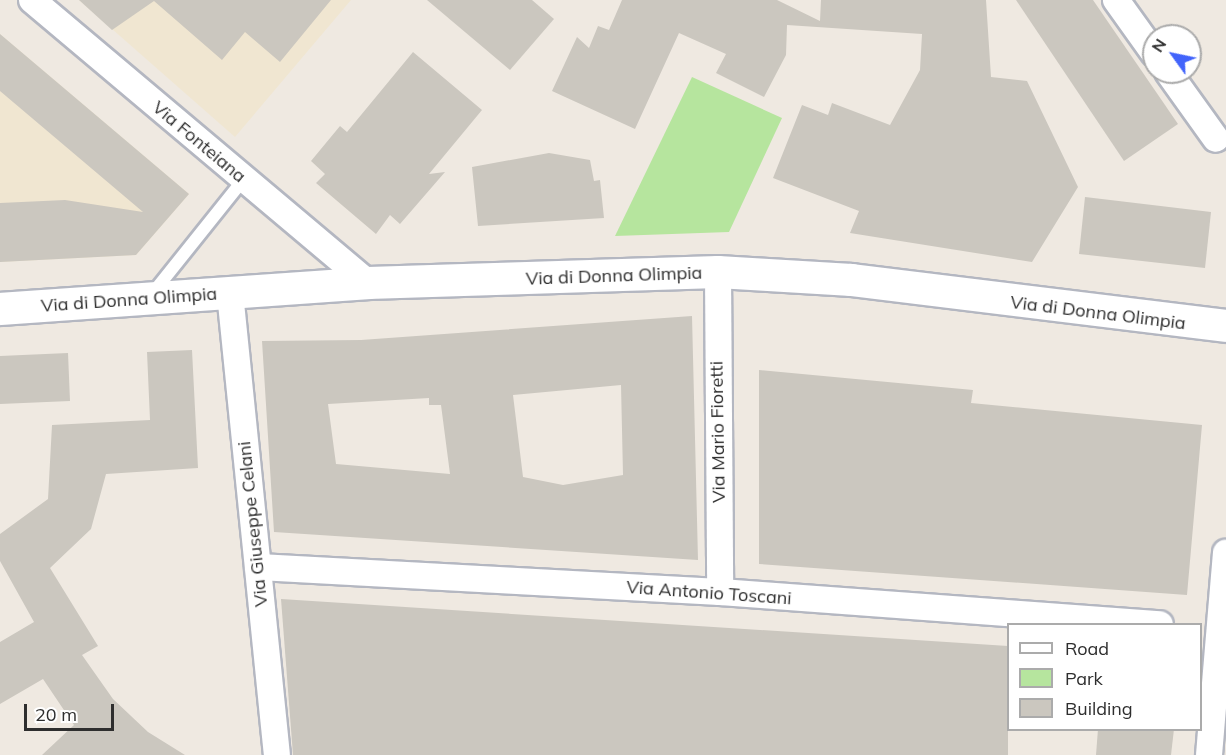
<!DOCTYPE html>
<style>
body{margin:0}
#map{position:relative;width:1226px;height:755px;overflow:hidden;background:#efe9e1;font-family:Mulish,sans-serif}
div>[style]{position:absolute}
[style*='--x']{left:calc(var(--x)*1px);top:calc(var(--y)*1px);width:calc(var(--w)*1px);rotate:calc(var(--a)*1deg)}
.education>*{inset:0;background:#f0e6d1}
.green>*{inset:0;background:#b6e59e}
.building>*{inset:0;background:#cbc7bf}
.roads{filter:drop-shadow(2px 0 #b4b7c1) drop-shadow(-2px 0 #b4b7c1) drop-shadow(0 2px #b4b7c1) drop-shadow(0 -2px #b4b7c1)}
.service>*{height:12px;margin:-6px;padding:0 6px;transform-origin:6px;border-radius:6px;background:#fff}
.minor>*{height:26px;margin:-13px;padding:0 13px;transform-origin:13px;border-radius:13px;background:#fff}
.tertiary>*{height:32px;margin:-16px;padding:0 16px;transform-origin:16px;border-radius:16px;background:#fff}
span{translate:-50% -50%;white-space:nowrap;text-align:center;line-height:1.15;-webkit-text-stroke:5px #fff;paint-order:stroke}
.street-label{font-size:18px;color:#2e2e2e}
.legend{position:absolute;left:1007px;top:623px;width:195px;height:108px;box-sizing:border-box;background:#fff;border:2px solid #ababab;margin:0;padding:8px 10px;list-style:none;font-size:18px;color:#2e2e2e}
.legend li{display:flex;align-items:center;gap:12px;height:30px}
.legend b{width:30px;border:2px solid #ababab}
.north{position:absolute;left:1142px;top:24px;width:60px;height:60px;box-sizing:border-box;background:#fff;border:2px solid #ababab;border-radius:50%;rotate:303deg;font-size:16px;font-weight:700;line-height:24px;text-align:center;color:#2e2e2e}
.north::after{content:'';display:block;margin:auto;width:21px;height:27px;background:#4264fb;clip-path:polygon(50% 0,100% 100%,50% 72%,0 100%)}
.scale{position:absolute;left:24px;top:704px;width:90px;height:27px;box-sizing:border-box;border:3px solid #2e2e2e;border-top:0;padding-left:8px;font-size:18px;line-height:21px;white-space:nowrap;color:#2e2e2e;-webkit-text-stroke:4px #fff;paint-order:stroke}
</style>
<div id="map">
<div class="education">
<i style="clip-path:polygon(79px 0,351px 0,235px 137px)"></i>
<i style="clip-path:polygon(0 34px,189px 194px,136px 255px,0 262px)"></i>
</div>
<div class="green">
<i style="clip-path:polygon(692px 77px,782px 118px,729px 232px,615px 236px)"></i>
</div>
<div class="building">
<i style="clip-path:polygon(79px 0,331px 0,280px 62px,245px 32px,222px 60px,154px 1px,112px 30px)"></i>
<i style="clip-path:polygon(427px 0,532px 0,554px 19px,510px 70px)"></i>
<i style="clip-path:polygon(622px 0,777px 0,820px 21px,821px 0,986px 0,991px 77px,1027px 81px,1078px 187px,1032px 262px,850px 233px,859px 211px,773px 178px,802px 105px,828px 115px,832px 103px,890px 125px,920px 70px,922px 34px,787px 25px,786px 55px,764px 97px,716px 73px,726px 54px,679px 33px,635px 129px,552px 91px,577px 37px,589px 48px,598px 26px,609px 30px)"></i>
<i style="clip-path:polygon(1016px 0,1093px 0,1178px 124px,1124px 161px)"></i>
<i style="clip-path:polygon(0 34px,189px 194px,136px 255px,0 262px,0 203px,65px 200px,143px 212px,0 91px)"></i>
<i style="clip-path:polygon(413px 52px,482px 110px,429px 174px,445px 172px,400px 224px,390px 215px,376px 234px,316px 183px,325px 174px,311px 161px,340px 126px,347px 132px)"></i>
<i style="clip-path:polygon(549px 153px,590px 160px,594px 181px,600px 180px,604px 218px,478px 226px,472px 167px)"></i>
<i style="clip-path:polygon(1085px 197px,1211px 212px,1205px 268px,1079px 254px)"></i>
<i style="clip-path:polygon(evenodd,692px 316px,698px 560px,274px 532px,262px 341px,361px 340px,692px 316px,621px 385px,623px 475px,563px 485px,523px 477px,513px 395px,621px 385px,692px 316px,429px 398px,429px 405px,441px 405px,450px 474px,336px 464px,328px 404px,429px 398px)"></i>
<i style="clip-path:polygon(192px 350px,198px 468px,106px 474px,91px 529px,50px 568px,98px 646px,82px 655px,113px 699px,148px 732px,185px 755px,42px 755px,74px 725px,43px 679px,0 704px,0 642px,34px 622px,0 561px,0 534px,48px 499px,52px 425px,150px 420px,147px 352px)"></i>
<i style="clip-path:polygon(68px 353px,70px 401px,0 404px,0 356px)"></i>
<i style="clip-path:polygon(759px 370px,973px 390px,971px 403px,1202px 425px,1187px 595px,759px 564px)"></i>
<i style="clip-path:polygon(281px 599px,1008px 646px,1008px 755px,293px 755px)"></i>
<i style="clip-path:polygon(1098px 729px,1174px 729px,1171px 755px,1096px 755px)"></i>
</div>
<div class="roads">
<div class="service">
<i style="--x:152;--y:294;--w:146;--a:-51.4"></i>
</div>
<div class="minor">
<i style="--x:32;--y:0;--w:439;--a:40.1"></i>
<i style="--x:1116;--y:0;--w:65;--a:54.4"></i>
<i style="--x:1168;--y:72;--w:82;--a:54.4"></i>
<i style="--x:718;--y:272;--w:320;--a:89.6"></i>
<i style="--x:230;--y:293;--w:464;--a:84.2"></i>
<i style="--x:258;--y:567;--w:463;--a:3.1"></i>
<i style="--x:720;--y:592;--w:441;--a:4.2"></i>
<i style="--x:1209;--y:755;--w:203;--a:-85.2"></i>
</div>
<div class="tertiary">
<i style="--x:0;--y:309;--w:369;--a:-4"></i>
<i style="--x:368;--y:283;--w:350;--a:-1.8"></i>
<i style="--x:718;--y:272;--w:134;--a:3.4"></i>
<i style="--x:852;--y:280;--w:377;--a:7"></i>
</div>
</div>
<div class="street-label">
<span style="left:199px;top:142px;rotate:40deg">Via Fonteiana</span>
<span style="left:614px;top:276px;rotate:-2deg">Via di Donna Olimpia</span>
<span style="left:129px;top:300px;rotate:-4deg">Via di Donna Olimpia</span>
<span style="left:1098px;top:313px;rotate:7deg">Via di Donna Olimpia</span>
<span style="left:718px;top:432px;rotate:-91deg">Via Mario Fioretti</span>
<span style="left:253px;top:524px;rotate:-96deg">Via Giuseppe Celani</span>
<span style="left:709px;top:593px;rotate:4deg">Via Antonio Toscani</span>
</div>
<ul class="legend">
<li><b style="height:8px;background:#fff"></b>Road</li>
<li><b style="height:16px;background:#b6e59e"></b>Park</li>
<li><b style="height:16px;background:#cbc7bf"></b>Building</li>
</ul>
<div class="north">N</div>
<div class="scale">20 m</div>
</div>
